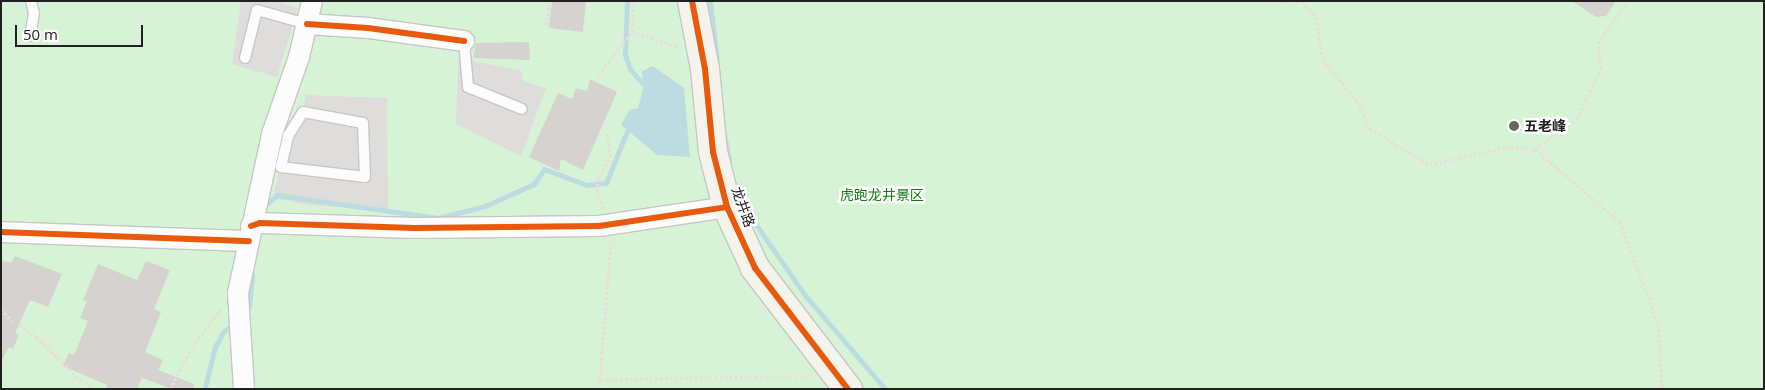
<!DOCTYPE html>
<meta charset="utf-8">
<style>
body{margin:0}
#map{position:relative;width:1765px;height:390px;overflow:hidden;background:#eeece9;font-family:"Open Sans","Noto Sans SC",sans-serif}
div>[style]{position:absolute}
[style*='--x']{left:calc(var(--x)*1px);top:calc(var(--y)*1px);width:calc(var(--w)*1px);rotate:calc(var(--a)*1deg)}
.park>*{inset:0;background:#d7f3d6}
.parking>*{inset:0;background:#dedddc}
.water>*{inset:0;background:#bddce1}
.stream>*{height:5px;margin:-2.5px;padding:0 2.5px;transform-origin:2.5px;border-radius:2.5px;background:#bddce1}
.building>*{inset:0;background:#d5d2d0}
.path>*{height:3px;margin-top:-1.5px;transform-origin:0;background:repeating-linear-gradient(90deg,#ebdbdb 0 2.5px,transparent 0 5px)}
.roads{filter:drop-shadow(1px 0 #c7c6c5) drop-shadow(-1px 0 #c7c6c5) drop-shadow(0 1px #c7c6c5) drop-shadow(0 -1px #c7c6c5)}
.lane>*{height:10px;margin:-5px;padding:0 5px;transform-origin:5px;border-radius:5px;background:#fcfcfc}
.street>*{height:20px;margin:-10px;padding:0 10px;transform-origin:10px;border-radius:10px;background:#fcfcfc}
.secondary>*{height:28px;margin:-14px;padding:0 14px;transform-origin:14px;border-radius:14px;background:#f4f4ec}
.cycleway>*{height:6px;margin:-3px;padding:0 3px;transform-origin:3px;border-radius:3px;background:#e8590c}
.dots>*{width:14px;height:14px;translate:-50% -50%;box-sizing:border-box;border:2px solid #fff;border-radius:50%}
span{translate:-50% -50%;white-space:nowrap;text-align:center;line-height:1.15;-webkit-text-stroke:5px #fff;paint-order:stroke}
.poi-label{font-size:14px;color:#202020;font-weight:700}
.left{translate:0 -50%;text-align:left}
.park-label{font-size:14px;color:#0e7f0e}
.street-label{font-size:14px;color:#202020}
.frame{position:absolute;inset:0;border:2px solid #202020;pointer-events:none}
.scale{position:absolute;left:15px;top:25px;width:128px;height:22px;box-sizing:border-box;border:2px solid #202020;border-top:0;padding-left:6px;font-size:15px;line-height:18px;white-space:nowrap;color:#202020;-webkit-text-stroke:4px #fff;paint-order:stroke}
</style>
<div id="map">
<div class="park">
<i style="clip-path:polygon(1px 1px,1764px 1px,1764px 389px,1px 389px)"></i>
</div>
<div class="parking">
<i style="clip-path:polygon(241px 1px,277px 1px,298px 8px,277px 77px,232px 64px)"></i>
<i style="clip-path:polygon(459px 44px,476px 62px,521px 70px,523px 81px,546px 88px,521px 156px,456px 124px)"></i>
<i style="clip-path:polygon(306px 95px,387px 98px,388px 211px,302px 204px,273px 198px,289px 131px,298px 132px)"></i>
</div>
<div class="water">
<i style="clip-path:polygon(653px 66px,684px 88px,690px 157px,657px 155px,621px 125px,629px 110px,638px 108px,643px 89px,642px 71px)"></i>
</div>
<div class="stream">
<i style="--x:627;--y:1;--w:54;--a:92.1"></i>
<i style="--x:625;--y:55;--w:15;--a:70"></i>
<i style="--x:630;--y:69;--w:18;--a:49"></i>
<i style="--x:710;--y:1;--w:60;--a:83.3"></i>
<i style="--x:725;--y:139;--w:21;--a:79"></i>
<i style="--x:734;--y:183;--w:33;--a:65"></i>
<i style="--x:748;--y:213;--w:98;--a:55.3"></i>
<i style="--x:804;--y:294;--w:125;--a:49.5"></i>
<i style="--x:266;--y:205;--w:15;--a:-42"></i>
<i style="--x:277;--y:195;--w:163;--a:8.1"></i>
<i style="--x:438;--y:218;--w:49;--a:-14.3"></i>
<i style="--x:485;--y:206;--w:54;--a:-24.2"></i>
<i style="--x:534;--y:184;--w:18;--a:-56"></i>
<i style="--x:544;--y:169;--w:46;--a:20.4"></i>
<i style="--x:587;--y:185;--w:19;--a:-6"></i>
<i style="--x:606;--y:183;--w:56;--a:-68"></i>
<i style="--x:249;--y:306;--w:31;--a:-84"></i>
<i style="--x:205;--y:387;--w:41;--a:-76"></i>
<i style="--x:215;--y:347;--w:18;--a:-61"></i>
<i style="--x:224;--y:331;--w:12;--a:-35"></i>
</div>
<div class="building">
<i style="clip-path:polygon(552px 1px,586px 1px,583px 32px,549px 28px)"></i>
<i style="clip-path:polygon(1572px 1px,1616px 1px,1606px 16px,1596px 17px)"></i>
<i style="clip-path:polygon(529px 42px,530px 60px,473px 58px,476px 43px)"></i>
<i style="clip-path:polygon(590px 79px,617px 92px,583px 170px,561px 159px,559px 171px,529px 157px,558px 93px,572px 99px,576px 88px,587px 91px)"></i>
<i style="clip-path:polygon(15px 256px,62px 274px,48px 307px,30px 300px,15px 333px,19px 335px,13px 349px,9px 347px,1px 362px,1px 260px,11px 263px)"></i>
<i style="clip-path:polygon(146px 261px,170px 270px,154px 309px,161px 312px,145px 352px,163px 360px,158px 370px,194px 384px,193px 389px,173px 389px,142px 378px,137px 389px,105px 389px,107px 385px,63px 366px,69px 353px,74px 355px,88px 321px,80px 318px,87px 301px,83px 300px,98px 264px,137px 280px)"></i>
</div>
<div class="path">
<i style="--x:1276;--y:1;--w:26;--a:2"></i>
<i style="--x:1302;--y:2;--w:21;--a:47"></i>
<i style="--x:1316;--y:17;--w:44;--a:80.8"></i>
<i style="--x:1323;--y:60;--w:53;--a:50.3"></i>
<i style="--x:1357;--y:101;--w:31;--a:65"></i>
<i style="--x:1370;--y:129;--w:70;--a:31"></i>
<i style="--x:1430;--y:165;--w:78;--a:-13.3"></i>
<i style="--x:1506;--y:147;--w:29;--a:4"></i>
<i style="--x:1535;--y:149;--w:112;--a:40.7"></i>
<i style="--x:1620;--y:222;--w:109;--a:69.6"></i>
<i style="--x:1658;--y:324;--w:65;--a:86.5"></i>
<i style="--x:547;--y:25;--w:24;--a:-85"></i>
<i style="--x:632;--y:31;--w:51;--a:19.5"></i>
<i style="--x:599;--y:75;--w:55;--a:-53.1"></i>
<i style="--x:632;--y:31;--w:30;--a:-86"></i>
<i style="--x:1535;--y:149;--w:52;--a:-35.5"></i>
<i style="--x:1577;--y:119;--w:56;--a:-64.8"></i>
<i style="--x:1601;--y:68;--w:25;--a:-97"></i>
<i style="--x:1598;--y:43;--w:52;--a:-54.5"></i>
<i style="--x:603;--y:208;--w:18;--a:-109"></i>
<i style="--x:597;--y:191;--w:12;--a:-85"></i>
<i style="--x:598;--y:179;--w:26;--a:-61"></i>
<i style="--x:611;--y:156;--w:22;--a:-100"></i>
<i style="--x:1;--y:309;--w:16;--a:47"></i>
<i style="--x:19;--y:324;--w:22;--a:36"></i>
<i style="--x:37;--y:337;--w:61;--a:45"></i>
<i style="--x:80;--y:380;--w:17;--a:33"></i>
<i style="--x:600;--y:379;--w:212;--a:-0.8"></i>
<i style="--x:170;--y:389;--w:53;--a:-62"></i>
<i style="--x:195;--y:342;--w:42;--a:-51.8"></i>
<i style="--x:599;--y:389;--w:147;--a:-85.3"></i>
</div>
<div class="roads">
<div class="lane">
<i style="--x:30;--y:36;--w:23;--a:-80"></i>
<i style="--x:34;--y:13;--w:12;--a:-104"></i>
<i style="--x:464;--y:41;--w:46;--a:85"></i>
<i style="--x:468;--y:87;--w:58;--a:22.2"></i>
<i style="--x:245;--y:58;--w:49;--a:-76"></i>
<i style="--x:257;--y:10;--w:52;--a:15.6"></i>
<i style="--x:303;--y:112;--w:61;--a:10.4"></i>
<i style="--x:363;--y:123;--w:54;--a:87.9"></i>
<i style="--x:365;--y:177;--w:85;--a:-173.2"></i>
<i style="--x:281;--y:167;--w:32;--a:-77"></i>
<i style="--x:288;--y:136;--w:28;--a:-58"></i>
</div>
<div class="street">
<i style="--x:307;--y:24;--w:61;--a:3.8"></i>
<i style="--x:368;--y:28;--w:97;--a:7.7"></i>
<i style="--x:251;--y:226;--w:9;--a:-18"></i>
<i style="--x:260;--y:223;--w:154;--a:1.9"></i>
<i style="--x:414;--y:228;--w:185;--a:-0.6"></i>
<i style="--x:599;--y:226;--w:129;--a:-8.4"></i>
<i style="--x:1;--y:232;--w:248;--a:2.1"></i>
<i style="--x:244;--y:389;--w:96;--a:-93.6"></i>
<i style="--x:238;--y:293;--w:163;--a:-77.9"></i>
<i style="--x:272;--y:134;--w:82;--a:-70.7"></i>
<i style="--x:299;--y:57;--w:57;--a:-76.9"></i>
</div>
<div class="secondary">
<i style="--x:692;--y:1;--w:69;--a:79.2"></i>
<i style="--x:705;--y:69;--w:83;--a:84.5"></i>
<i style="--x:713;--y:152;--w:57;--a:75.7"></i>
<i style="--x:727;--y:207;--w:67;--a:65.3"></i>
<i style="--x:755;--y:268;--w:153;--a:52.5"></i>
</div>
</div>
<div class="cycleway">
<i style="--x:692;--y:1;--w:69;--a:79.2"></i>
<i style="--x:705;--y:69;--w:83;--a:84.5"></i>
<i style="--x:713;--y:152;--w:57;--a:75.7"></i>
<i style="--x:727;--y:207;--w:67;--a:65.3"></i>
<i style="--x:755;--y:268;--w:153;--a:52.5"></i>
<i style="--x:307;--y:24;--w:61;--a:3.8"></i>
<i style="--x:368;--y:28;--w:97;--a:7.7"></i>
<i style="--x:251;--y:226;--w:9;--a:-18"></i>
<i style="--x:260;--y:223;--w:154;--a:1.9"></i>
<i style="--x:414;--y:228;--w:185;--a:-0.6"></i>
<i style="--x:599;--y:226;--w:129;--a:-8.4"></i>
<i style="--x:1;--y:232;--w:248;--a:2.1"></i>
</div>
<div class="dots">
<i style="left:1514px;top:126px;background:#686766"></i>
</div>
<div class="poi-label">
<span class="left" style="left:1524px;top:126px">五老峰</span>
</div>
<div class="park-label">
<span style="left:882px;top:195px">虎跑龙井景区</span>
</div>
<div class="street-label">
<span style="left:743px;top:207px;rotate:70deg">龙井路</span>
</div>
<div class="frame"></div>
<div class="scale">50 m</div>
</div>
